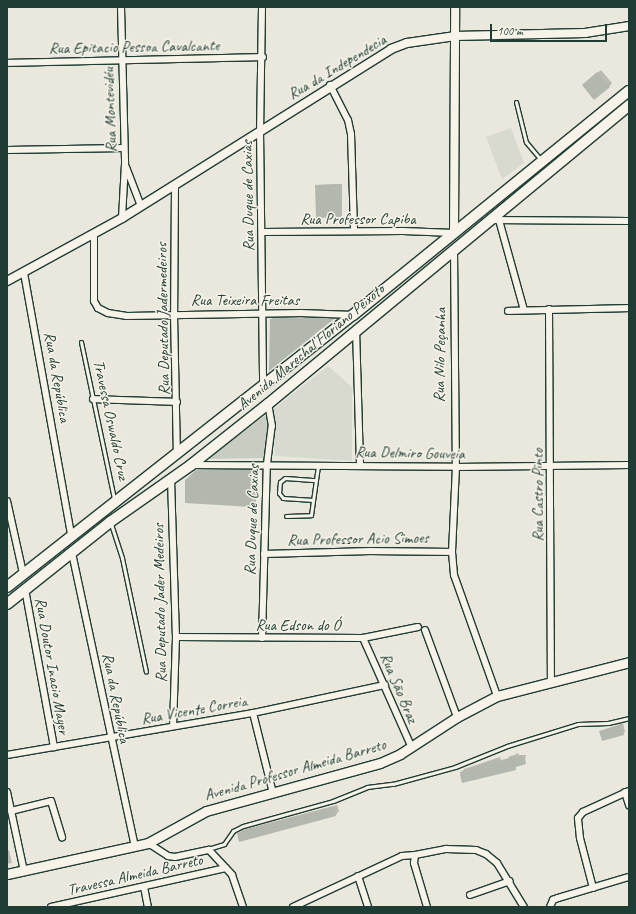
<!DOCTYPE html>
<meta charset="utf-8">
<style>
body{margin:0}
#map{position:relative;width:636px;height:914px;overflow:hidden;background:#eae8dd;font-family:Caveat,sans-serif}
div>[style]{position:absolute}
[style*='--x']{left:calc(var(--x)*1px);top:calc(var(--y)*1px);width:calc(var(--w)*1px);rotate:calc(var(--a)*1deg)}
.built>*{inset:0;background:#d9dacf}
.green>*{inset:0;background:#c8ccc1}
.shadow>*{inset:0;background:#0003}
.building>*{inset:0;background:#b2b8ae}
.roads{filter:drop-shadow(1px 0 #1f3d34) drop-shadow(-1px 0 #1f3d34) drop-shadow(0 1px #1f3d34) drop-shadow(0 -1px #1f3d34)}
.service>*{height:3px;margin:-1.5px;padding:0 1.5px;transform-origin:1.5px;border-radius:1.5px;background:#f7f3e8}
.minor>*{height:6px;margin:-3px;padding:0 3px;transform-origin:3px;border-radius:3px;background:#f7f3e8}
.tertiary>*{height:8px;margin:-4px;padding:0 4px;transform-origin:4px;border-radius:4px;background:#f7f3e8}
.secondary>*{height:9px;margin:-4.5px;padding:0 4.5px;transform-origin:4.5px;border-radius:4.5px;background:#f7f3e8}
.primary>*{height:10px;margin:-5px;padding:0 5px;transform-origin:5px;border-radius:5px;background:#f7f3e8}
span{translate:-50% -50%;white-space:nowrap;text-align:center;line-height:1.15;-webkit-text-stroke:3px #f7f3e8;paint-order:stroke}
.street-label{font-size:16px;color:#1f3d34}
.frame{position:absolute;inset:0;border:8px solid #1f3d34;pointer-events:none}
.scale{position:absolute;left:490px;top:24px;width:117px;height:18px;box-sizing:border-box;border:2px solid #1f3d34;border-top:0;padding-left:5px;font-size:12px;line-height:14px;white-space:nowrap;color:#1f3d34;-webkit-text-stroke:3px #f7f3e8;paint-order:stroke}
</style>
<div id="map">
<div class="built">
<i style="clip-path:polygon(511px 128px,524px 163px,502px 179px,486px 137px)"></i>
<i style="clip-path:polygon(328px 366px,352px 387px,352px 461px,275px 456px,272px 410px)"></i>
</div>
<div class="green">
<i style="clip-path:polygon(268px 413px,270px 458px,208px 459px)"></i>
</div>
<div class="shadow">
<i style="clip-path:polygon(601px 70px,612px 83px,609px 87px,586px 82px)"></i>
<i style="clip-path:polygon(342px 184px,342px 216px,341px 216px,316px 185px)"></i>
<i style="clip-path:polygon(275px 315px,337px 315px,270px 369px,271px 320px)"></i>
<i style="clip-path:polygon(257px 466px,256px 502px,252px 506px,186px 480px,200px 467px)"></i>
<i style="clip-path:polygon(623px 723px,625px 732px,623px 734px,600px 731px)"></i>
<i style="clip-path:polygon(518px 753px,519px 755px,526px 755px,524px 763px,462px 782px,460px 775px,464px 769px,500px 757px,501px 760px,509px 758px)"></i>
<i style="clip-path:polygon(337px 805px,339px 811px,336px 815px,240px 841px,238px 834px,242px 830px)"></i>
<i style="clip-path:polygon(9px 850px,12px 863px,7px 864px,7px 851px)"></i>
</div>
<div class="building">
<i style="clip-path:polygon(597px 72px,610px 87px,594px 100px,582px 85px)"></i>
<i style="clip-path:polygon(342px 184px,341px 217px,316px 218px,315px 185px)"></i>
<i style="clip-path:polygon(326px 318px,334px 319px,269px 371px,270px 319px)"></i>
<i style="clip-path:polygon(196px 470px,253px 470px,252px 507px,185px 503px,185px 480px)"></i>
<i style="clip-path:polygon(621px 725px,624px 735px,602px 741px,599px 731px)"></i>
<i style="clip-path:polygon(515px 755px,516px 758px,525px 757px,526px 764px,516px 767px,516px 770px,462px 783px,460px 772px,497px 760px,498px 762px,509px 759px,508px 757px)"></i>
<i style="clip-path:polygon(334px 807px,336px 816px,239px 842px,237px 833px)"></i>
</div>
<div class="roads">
<div class="service">
<i style="--x:516;--y:102;--w:41;--a:76"></i>
<i style="--x:526;--y:142;--w:23;--a:50"></i>
<i style="--x:81;--y:342;--w:160;--a:78.1"></i>
<i style="--x:313;--y:500;--w:30;--a:-176"></i>
<i style="--x:283;--y:498;--w:6;--a:-129"></i>
<i style="--x:279;--y:493;--w:11;--a:-85"></i>
<i style="--x:280;--y:482;--w:6;--a:-39"></i>
<i style="--x:285;--y:478;--w:31;--a:4"></i>
<i style="--x:286;--y:516;--w:25;--a:-2"></i>
<i style="--x:311;--y:515;--w:49;--a:-81.9"></i>
<i style="--x:111;--y:524;--w:36;--a:72"></i>
<i style="--x:122;--y:558;--w:116;--a:78.1"></i>
<i style="--x:208;--y:849;--w:17;--a:-17"></i>
<i style="--x:224;--y:844;--w:16;--a:-55"></i>
<i style="--x:233;--y:831;--w:11;--a:-27"></i>
<i style="--x:243;--y:826;--w:93;--a:-15.5"></i>
<i style="--x:333;--y:801;--w:37;--a:-22"></i>
<i style="--x:367;--y:787;--w:26;--a:-7"></i>
<i style="--x:393;--y:784;--w:64;--a:-15.3"></i>
<i style="--x:455;--y:767;--w:56;--a:-22"></i>
<i style="--x:507;--y:746;--w:74;--a:-17.2"></i>
<i style="--x:578;--y:724;--w:30;--a:-2"></i>
<i style="--x:608;--y:723;--w:22;--a:-13"></i>
</div>
<div class="minor">
<i style="--x:121;--y:7;--w:157;--a:88.5"></i>
<i style="--x:125;--y:164;--w:54;--a:93.2"></i>
<i style="--x:262;--y:7;--w:123;--a:90.9"></i>
<i style="--x:260;--y:130;--w:254;--a:89.3"></i>
<i style="--x:7;--y:63;--w:256;--a:-1.3"></i>
<i style="--x:330;--y:85;--w:39;--a:63"></i>
<i style="--x:348;--y:120;--w:14;--a:78"></i>
<i style="--x:351;--y:134;--w:97;--a:88.2"></i>
<i style="--x:7;--y:150;--w:117;--a:-1"></i>
<i style="--x:126;--y:167;--w:42;--a:69"></i>
<i style="--x:175;--y:185;--w:129;--a:90.4"></i>
<i style="--x:174;--y:314;--w:139;--a:88.8"></i>
<i style="--x:490;--y:220;--w:139;--a:0.4"></i>
<i style="--x:499;--y:220;--w:93;--a:74.5"></i>
<i style="--x:262;--y:232;--w:141;--a:-0.4"></i>
<i style="--x:403;--y:231;--w:51;--a:2.2"></i>
<i style="--x:94;--y:235;--w:66;--a:90"></i>
<i style="--x:94;--y:301;--w:8;--a:60"></i>
<i style="--x:98;--y:308;--w:11;--a:27"></i>
<i style="--x:108;--y:313;--w:19;--a:9"></i>
<i style="--x:127;--y:316;--w:174;--a:-1"></i>
<i style="--x:301;--y:313;--w:52;--a:2.2"></i>
<i style="--x:454;--y:249;--w:218;--a:89.5"></i>
<i style="--x:456;--y:467;--w:85;--a:92.7"></i>
<i style="--x:452;--y:552;--w:23;--a:85"></i>
<i style="--x:454;--y:575;--w:128;--a:70.4"></i>
<i style="--x:24;--y:273;--w:265;--a:79.8"></i>
<i style="--x:549;--y:309;--w:371;--a:89.7"></i>
<i style="--x:508;--y:311;--w:121;--a:-1.4"></i>
<i style="--x:356;--y:329;--w:136;--a:88.3"></i>
<i style="--x:93;--y:399;--w:84;--a:2"></i>
<i style="--x:193;--y:465;--w:263;--a:0.4"></i>
<i style="--x:456;--y:467;--w:173;--a:-0.7"></i>
<i style="--x:171;--y:479;--w:158;--a:88.2"></i>
<i style="--x:176;--y:637;--w:89;--a:91.9"></i>
<i style="--x:7;--y:501;--w:74;--a:77.5"></i>
<i style="--x:72;--y:553;--w:301;--a:77.9"></i>
<i style="--x:264;--y:554;--w:107;--a:-1.6"></i>
<i style="--x:371;--y:551;--w:81;--a:0.7"></i>
<i style="--x:25;--y:589;--w:161;--a:79.6"></i>
<i style="--x:425;--y:630;--w:93;--a:69.8"></i>
<i style="--x:176;--y:637;--w:187;--a:0.3"></i>
<i style="--x:363;--y:638;--w:56;--a:-11.3"></i>
<i style="--x:262;--y:638;--w:174;--a:-88.4"></i>
<i style="--x:267;--y:464;--w:38;--a:-83"></i>
<i style="--x:272;--y:426;--w:22;--a:-100"></i>
<i style="--x:363;--y:638;--w:120;--a:66"></i>
<i style="--x:253;--y:713;--w:82;--a:76"></i>
<i style="--x:7;--y:755;--w:250;--a:-9.7"></i>
<i style="--x:253;--y:713;--w:135;--a:-12"></i>
<i style="--x:7;--y:792;--w:81;--a:77.9"></i>
<i style="--x:625;--y:792;--w:14;--a:73"></i>
<i style="--x:11;--y:811;--w:41;--a:-14"></i>
<i style="--x:51;--y:801;--w:38;--a:73"></i>
<i style="--x:148;--y:843;--w:24;--a:33"></i>
<i style="--x:168;--y:856;--w:7;--a:8"></i>
<i style="--x:175;--y:857;--w:35;--a:-12"></i>
<i style="--x:209;--y:850;--w:34;--a:47"></i>
<i style="--x:232;--y:875;--w:34;--a:71"></i>
<i style="--x:358;--y:876;--w:33;--a:72"></i>
<i style="--x:144;--y:887;--w:20;--a:79"></i>
<i style="--x:593;--y:888;--w:52;--a:-104.6"></i>
<i style="--x:580;--y:838;--w:20;--a:-96"></i>
<i style="--x:578;--y:818;--w:8;--a:-50"></i>
<i style="--x:583;--y:812;--w:51;--a:-24.5"></i>
<i style="--x:470;--y:895;--w:42;--a:-19.3"></i>
<i style="--x:51;--y:907;--w:179;--a:-12.6"></i>
<i style="--x:293;--y:907;--w:120;--a:-25.1"></i>
<i style="--x:402;--y:856;--w:13;--a:-4"></i>
<i style="--x:427;--y:907;--w:46;--a:-106.5"></i>
<i style="--x:414;--y:863;--w:8;--a:-83"></i>
<i style="--x:415;--y:855;--w:32;--a:-11"></i>
<i style="--x:446;--y:849;--w:30;--a:2"></i>
<i style="--x:476;--y:850;--w:11;--a:22"></i>
<i style="--x:486;--y:854;--w:14;--a:39"></i>
<i style="--x:497;--y:863;--w:52;--a:58.5"></i>
<i style="--x:550;--y:907;--w:8;--a:-67"></i>
<i style="--x:553;--y:900;--w:5;--a:-22"></i>
<i style="--x:558;--y:898;--w:74;--a:-16.5"></i>
</div>
<div class="tertiary">
<i style="--x:454;--y:233;--w:226;--a:-89.7"></i>
<i style="--x:7;--y:281;--w:131;--a:-28.7"></i>
<i style="--x:122;--y:218;--w:318;--a:-32.1"></i>
<i style="--x:391;--y:49;--w:17;--a:-21"></i>
<i style="--x:407;--y:43;--w:49;--a:-8.3"></i>
<i style="--x:455;--y:36;--w:130;--a:-1.3"></i>
<i style="--x:585;--y:33;--w:45;--a:-9"></i>
</div>
<div class="secondary">
<i style="--x:7;--y:874;--w:144;--a:-12.4"></i>
<i style="--x:148;--y:843;--w:66;--a:-28.9"></i>
<i style="--x:206;--y:811;--w:180;--a:-15.4"></i>
<i style="--x:380;--y:763;--w:22;--a:-24"></i>
<i style="--x:400;--y:754;--w:68;--a:-33"></i>
<i style="--x:457;--y:717;--w:45;--a:-27.7"></i>
<i style="--x:497;--y:696;--w:136;--a:-14.4"></i>
</div>
<div class="primary">
<i style="--x:7;--y:587;--w:440;--a:-38.2"></i>
<i style="--x:353;--y:315;--w:355;--a:-39.1"></i>
<i style="--x:7;--y:604;--w:132;--a:-38.5"></i>
<i style="--x:110;--y:522;--w:99;--a:-35.1"></i>
<i style="--x:191;--y:465;--w:98;--a:-38.4"></i>
<i style="--x:268;--y:404;--w:469;--a:-39.6"></i>
</div>
</div>
<div class="street-label">
<span style="left:134px;top:47px;rotate:-1deg">Rua Epitacio Pessoa Cavalcante</span>
<span style="left:337px;top:67px;rotate:-31deg">Rua da Independecia</span>
<span style="left:110px;top:110px;rotate:-92deg">Rua Montevidéu</span>
<span style="left:248px;top:196px;rotate:-91deg">Rua Duque de Caxias</span>
<span style="left:358px;top:219px">Rua Professor Capiba</span>
<span style="left:245px;top:300px">Rua Teixeira Freitas</span>
<span style="left:163px;top:319px;rotate:-91deg">Rua Deputado Jadermedeiros</span>
<span style="left:311px;top:347px;rotate:-40deg">Avenida Marechal Floriano Peixoto</span>
<span style="left:440px;top:355px;rotate:-89deg">Rua Nilo Peçanha</span>
<span style="left:57px;top:377px;rotate:80deg">Rua da República</span>
<span style="left:111px;top:420px;rotate:78deg">Travessa Oswaldo Cruz</span>
<span style="left:410px;top:453px;rotate:1deg">Rua Delmiro Gouveia</span>
<span style="left:538px;top:495px;rotate:-90deg">Rua Castro Pinto</span>
<span style="left:252px;top:520px;rotate:-88deg">Rua Duque de Caxias</span>
<span style="left:358px;top:539px;rotate:-1deg">Rua Professor Acio Simoes</span>
<span style="left:160px;top:603px;rotate:-91deg">Rua Deputado Jader Medeiros</span>
<span style="left:298px;top:625px">Rua Edson do Ó</span>
<span style="left:52px;top:666px;rotate:80deg">Rua Doutor Inacio Mayer</span>
<span style="left:399px;top:688px;rotate:67deg">Rua São Braz</span>
<span style="left:116px;top:698px;rotate:79deg">Rua da República</span>
<span style="left:194px;top:710px;rotate:-10deg">Rua Vicente Correia</span>
<span style="left:295px;top:770px;rotate:-16deg">Avenida Professor Almeida Barreto</span>
<span style="left:135px;top:875px;rotate:-13deg">Travessa Almeida Barreto</span>
</div>
<div class="frame"></div>
<div class="scale">100 m</div>
</div>
